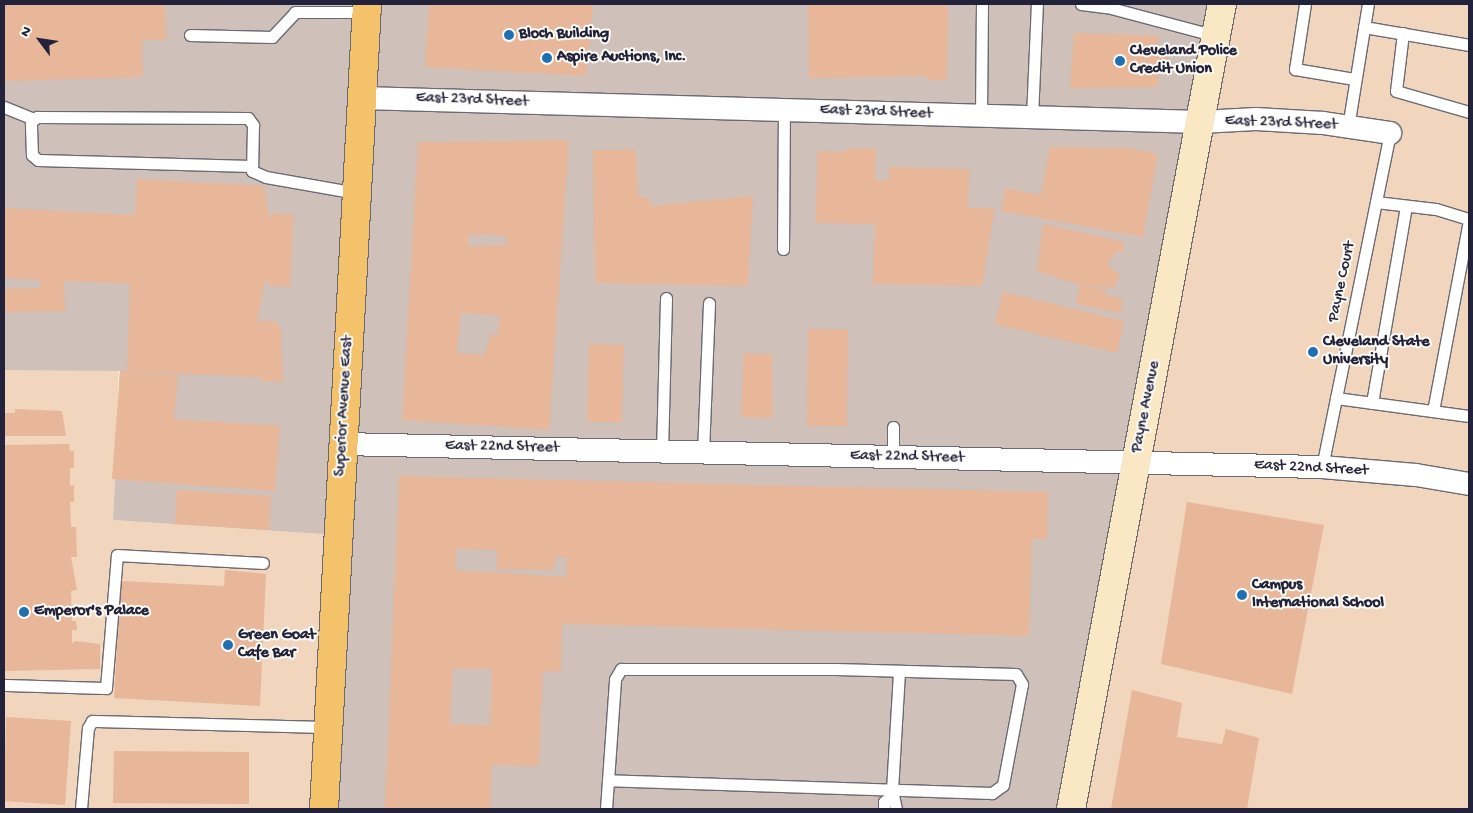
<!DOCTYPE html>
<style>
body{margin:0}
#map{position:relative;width:1473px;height:813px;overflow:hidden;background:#f3efdc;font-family:"Gochi Hand",sans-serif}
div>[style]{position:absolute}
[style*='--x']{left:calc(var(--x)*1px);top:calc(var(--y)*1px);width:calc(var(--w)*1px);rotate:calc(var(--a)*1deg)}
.built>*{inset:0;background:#f2d5bd}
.industrial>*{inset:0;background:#cfc1ba}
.building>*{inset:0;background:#e8b698}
.roads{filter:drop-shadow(1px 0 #6b6a73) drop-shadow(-1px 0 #6b6a73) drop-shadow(0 1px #6b6a73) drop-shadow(0 -1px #6b6a73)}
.lane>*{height:11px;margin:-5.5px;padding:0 5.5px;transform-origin:5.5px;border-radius:5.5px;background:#fff}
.street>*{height:22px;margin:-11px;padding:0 11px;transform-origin:11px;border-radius:11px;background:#fff}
.secondary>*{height:28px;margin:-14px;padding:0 14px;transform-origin:14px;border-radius:14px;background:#fae7c3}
.primary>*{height:28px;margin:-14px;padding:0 14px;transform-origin:14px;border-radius:14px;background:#f3c26a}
.dots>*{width:14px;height:14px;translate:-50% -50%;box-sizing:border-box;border:2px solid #fdfcf7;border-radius:50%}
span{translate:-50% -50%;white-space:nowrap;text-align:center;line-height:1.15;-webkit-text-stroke:4px #fdfcf7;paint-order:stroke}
.poi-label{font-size:16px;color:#22223b;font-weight:700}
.left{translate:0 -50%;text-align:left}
.street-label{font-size:16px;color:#22223b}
.frame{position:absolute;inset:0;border:5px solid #22223b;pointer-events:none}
.north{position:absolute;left:15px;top:15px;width:50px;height:50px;-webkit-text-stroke:4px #fdfcf7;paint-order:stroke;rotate:301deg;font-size:14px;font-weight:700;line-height:20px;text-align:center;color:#22223b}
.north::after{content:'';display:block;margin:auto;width:18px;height:22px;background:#22223b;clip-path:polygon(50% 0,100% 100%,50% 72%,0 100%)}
</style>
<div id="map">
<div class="built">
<i style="clip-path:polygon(1222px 4px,1469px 4px,1469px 809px,1071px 809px)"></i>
<i style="clip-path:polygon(119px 364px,113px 520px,338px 535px,324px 809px,4px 809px,4px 368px)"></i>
</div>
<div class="industrial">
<i style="clip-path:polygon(4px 4px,1222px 4px,1071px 809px,324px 809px,338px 535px,113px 520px,120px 371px,4px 370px)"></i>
</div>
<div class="building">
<i style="clip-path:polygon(4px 4px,165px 4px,166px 40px,142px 40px,143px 77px,4px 81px)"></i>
<i style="clip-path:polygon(429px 4px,593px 4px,586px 76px,425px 67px)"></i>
<i style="clip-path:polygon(808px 4px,948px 4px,947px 78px,945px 80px,928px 80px,925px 76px,809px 78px)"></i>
<i style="clip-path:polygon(1074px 33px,1159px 36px,1157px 52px,1168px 49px,1166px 74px,1158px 71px,1158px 87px,1070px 88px)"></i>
<i style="clip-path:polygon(evenodd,569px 140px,549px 430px,402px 420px,418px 142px,569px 140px,469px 234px,506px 236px,507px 245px,468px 246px,469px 234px,569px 140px,461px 313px,500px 316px,498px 334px,490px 335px,485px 355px,457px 353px,461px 313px)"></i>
<i style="clip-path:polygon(1050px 147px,1129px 148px,1158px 154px,1143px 237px,1001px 211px,1005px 188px,1041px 195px)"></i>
<i style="clip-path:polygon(846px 148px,876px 149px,875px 180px,889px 180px,889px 167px,969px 169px,968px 208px,995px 208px,982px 286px,873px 284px,875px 224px,816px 223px,817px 151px,846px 152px)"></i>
<i style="clip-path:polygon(593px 150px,636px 150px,638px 196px,650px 199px,650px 206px,753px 196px,748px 286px,595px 283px)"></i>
<i style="clip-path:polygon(137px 179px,264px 186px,269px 217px,272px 218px,272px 213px,294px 215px,290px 287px,268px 286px,269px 281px,265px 281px,257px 321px,274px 321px,281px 327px,283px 382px,261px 381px,261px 377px,127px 371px,130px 284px,64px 281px,65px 311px,4px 312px,4px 289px,40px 288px,41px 280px,4px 278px,4px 208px,135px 215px)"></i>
<i style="clip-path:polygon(1043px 224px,1124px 242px,1123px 252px,1117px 252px,1108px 262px,1107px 265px,1120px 275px,1114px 288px,1082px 285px,1107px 290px,1104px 295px,1123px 299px,1120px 313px,1076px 304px,1080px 285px,1037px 271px)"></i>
<i style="clip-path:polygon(1003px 292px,1124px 321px,1117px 353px,995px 324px)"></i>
<i style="clip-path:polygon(808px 329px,848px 330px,847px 426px,807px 426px)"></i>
<i style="clip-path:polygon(589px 344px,624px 345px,622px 422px,587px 422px)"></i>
<i style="clip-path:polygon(744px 353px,772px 354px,773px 418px,741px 417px)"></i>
<i style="clip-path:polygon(120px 371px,178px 375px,174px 419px,280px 426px,275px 491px,112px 479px)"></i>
<i style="clip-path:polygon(15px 409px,62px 411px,66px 436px,4px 436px,4px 413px,15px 413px)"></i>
<i style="clip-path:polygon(69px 444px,70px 451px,74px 451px,74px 468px,70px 468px,70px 486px,74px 485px,74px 502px,70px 502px,71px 527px,76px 527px,77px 557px,71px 557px,77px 590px,71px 591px,72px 621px,76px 621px,77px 630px,72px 630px,72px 644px,75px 641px,100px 644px,100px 669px,4px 671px,4px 445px)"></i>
<i style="clip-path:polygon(evenodd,399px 476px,1048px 492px,1047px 539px,1032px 539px,1029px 636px,562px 624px,561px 672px,543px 671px,539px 766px,492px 765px,490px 809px,385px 809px,399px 476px,456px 549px,497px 550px,497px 569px,554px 570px,555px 557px,567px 557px,566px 577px,456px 570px,456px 549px,399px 476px,453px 669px,492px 669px,490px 725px,450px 724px,453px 669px)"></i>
<i style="clip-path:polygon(177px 490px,271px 496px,269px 530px,175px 524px)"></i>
<i style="clip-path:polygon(1187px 502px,1324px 525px,1292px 694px,1161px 664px)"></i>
<i style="clip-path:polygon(225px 570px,266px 574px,260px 706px,114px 698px,121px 581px,224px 586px)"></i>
<i style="clip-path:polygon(1132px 690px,1182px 703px,1177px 737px,1222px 744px,1226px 729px,1259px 738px,1247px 809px,1111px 809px)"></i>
<i style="clip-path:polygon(6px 717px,71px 721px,65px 805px,4px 801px)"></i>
<i style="clip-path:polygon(114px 751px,249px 752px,249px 804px,113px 803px)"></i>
</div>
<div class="roads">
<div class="lane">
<i style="--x:1081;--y:4;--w:26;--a:7"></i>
<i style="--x:1107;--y:7;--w:113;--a:14.9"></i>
<i style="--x:1305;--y:4;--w:66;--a:98.7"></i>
<i style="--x:1295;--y:69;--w:60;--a:9.6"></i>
<i style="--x:1364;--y:27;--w:107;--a:9.7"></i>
<i style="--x:1403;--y:33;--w:58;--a:96.9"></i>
<i style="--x:1396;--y:91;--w:76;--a:16"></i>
<i style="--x:190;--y:35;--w:82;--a:1.4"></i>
<i style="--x:272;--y:37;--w:34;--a:-47"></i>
<i style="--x:295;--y:12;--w:71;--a:0"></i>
<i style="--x:4;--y:107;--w:31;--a:22"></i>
<i style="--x:981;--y:116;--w:112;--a:-89.5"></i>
<i style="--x:1032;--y:117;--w:113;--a:-87.5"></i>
<i style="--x:1348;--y:127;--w:125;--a:-80.8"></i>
<i style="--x:251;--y:166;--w:213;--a:-178.4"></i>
<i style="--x:38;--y:160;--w:8;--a:-140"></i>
<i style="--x:32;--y:155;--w:33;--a:-92"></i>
<i style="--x:31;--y:122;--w:8;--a:-40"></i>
<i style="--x:37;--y:117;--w:211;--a:0.3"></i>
<i style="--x:248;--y:118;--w:9;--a:54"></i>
<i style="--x:253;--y:125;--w:46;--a:91.2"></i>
<i style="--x:252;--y:171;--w:15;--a:23"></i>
<i style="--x:266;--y:177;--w:92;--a:10"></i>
<i style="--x:1376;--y:202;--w:60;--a:6.7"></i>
<i style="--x:1436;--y:209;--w:34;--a:17"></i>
<i style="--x:783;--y:249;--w:139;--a:-89.6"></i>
<i style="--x:1336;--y:398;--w:134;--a:7.7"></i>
<i style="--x:1372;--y:403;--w:200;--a:-80.2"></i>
<i style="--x:1433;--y:411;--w:194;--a:-79.3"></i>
<i style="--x:662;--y:452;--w:154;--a:-88.5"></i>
<i style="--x:703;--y:453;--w:150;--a:-87.7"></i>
<i style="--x:893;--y:458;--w:31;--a:-90"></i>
<i style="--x:1322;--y:467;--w:341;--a:-78.5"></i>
<i style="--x:4;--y:685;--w:102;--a:1.7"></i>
<i style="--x:106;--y:688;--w:133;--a:-85.3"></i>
<i style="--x:117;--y:555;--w:146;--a:3.1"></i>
<i style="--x:81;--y:809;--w:81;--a:-85.1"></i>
<i style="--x:88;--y:728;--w:8;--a:-60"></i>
<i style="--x:92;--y:721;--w:236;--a:1.5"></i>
<i style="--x:606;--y:809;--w:130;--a:-86"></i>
<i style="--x:615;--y:679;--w:12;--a:-59"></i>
<i style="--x:621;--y:669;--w:215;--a:0"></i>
<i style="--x:836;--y:669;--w:180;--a:1.6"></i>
<i style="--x:1016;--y:674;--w:12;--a:59"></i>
<i style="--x:1022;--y:684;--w:103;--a:100.7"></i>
<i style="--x:1003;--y:785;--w:14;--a:144"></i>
<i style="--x:992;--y:793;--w:384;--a:-178.1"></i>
<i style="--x:884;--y:809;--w:7;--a:-90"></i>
<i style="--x:884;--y:802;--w:9;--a:-41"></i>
<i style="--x:896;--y:809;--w:19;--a:-102"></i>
<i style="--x:892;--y:790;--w:119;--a:-86.6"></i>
</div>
<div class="street">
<i style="--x:362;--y:98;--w:839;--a:1.64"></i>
<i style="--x:1201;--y:122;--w:55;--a:-3.1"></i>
<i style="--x:1256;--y:119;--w:67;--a:3.4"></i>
<i style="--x:1323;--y:123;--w:68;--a:8.5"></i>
<i style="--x:343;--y:444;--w:979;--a:1.35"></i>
<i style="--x:1322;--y:467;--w:94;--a:4.9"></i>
<i style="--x:1416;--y:475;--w:54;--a:9.6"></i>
</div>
<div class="secondary">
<i style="--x:1071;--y:809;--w:819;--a:-79.38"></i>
</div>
<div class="primary">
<i style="--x:324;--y:809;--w:806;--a:-86.94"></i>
</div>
</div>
<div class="dots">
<i style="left:509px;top:35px;background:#1f6fb2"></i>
<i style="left:547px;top:58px;background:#1f6fb2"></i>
<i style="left:1120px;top:61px;background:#1f6fb2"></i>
<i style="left:1313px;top:352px;background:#1f6fb2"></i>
<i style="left:1242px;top:595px;background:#1f6fb2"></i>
<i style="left:24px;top:612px;background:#1f6fb2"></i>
<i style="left:228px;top:645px;background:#1f6fb2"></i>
</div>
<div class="poi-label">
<span class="left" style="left:519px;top:35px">Bloch Building</span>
<span class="left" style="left:1130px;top:61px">Cleveland Police<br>Credit Union</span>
<span class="left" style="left:557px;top:58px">Aspire Auctions, Inc.</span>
<span class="left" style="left:1323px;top:352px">Cleveland State<br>University</span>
<span class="left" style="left:1252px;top:595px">Campus<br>International School</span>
<span class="left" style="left:34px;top:612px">Emperor's Palace</span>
<span class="left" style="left:238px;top:645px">Green Goat<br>Cafe Bar</span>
</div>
<div class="street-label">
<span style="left:472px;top:101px;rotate:2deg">East 23rd Street</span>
<span style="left:876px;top:113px;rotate:2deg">East 23rd Street</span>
<span style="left:1281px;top:124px;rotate:2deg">East 23rd Street</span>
<span style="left:1343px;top:282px;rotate:-78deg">Payne Court</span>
<span style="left:345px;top:406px;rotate:-87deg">Superior Avenue East</span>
<span style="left:1147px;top:407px;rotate:-79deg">Payne Avenue</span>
<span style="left:502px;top:448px;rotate:1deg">East 22nd Street</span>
<span style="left:907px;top:458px;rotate:1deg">East 22nd Street</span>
<span style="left:1311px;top:469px;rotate:3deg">East 22nd Street</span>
</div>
<div class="frame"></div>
<div class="north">N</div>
</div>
